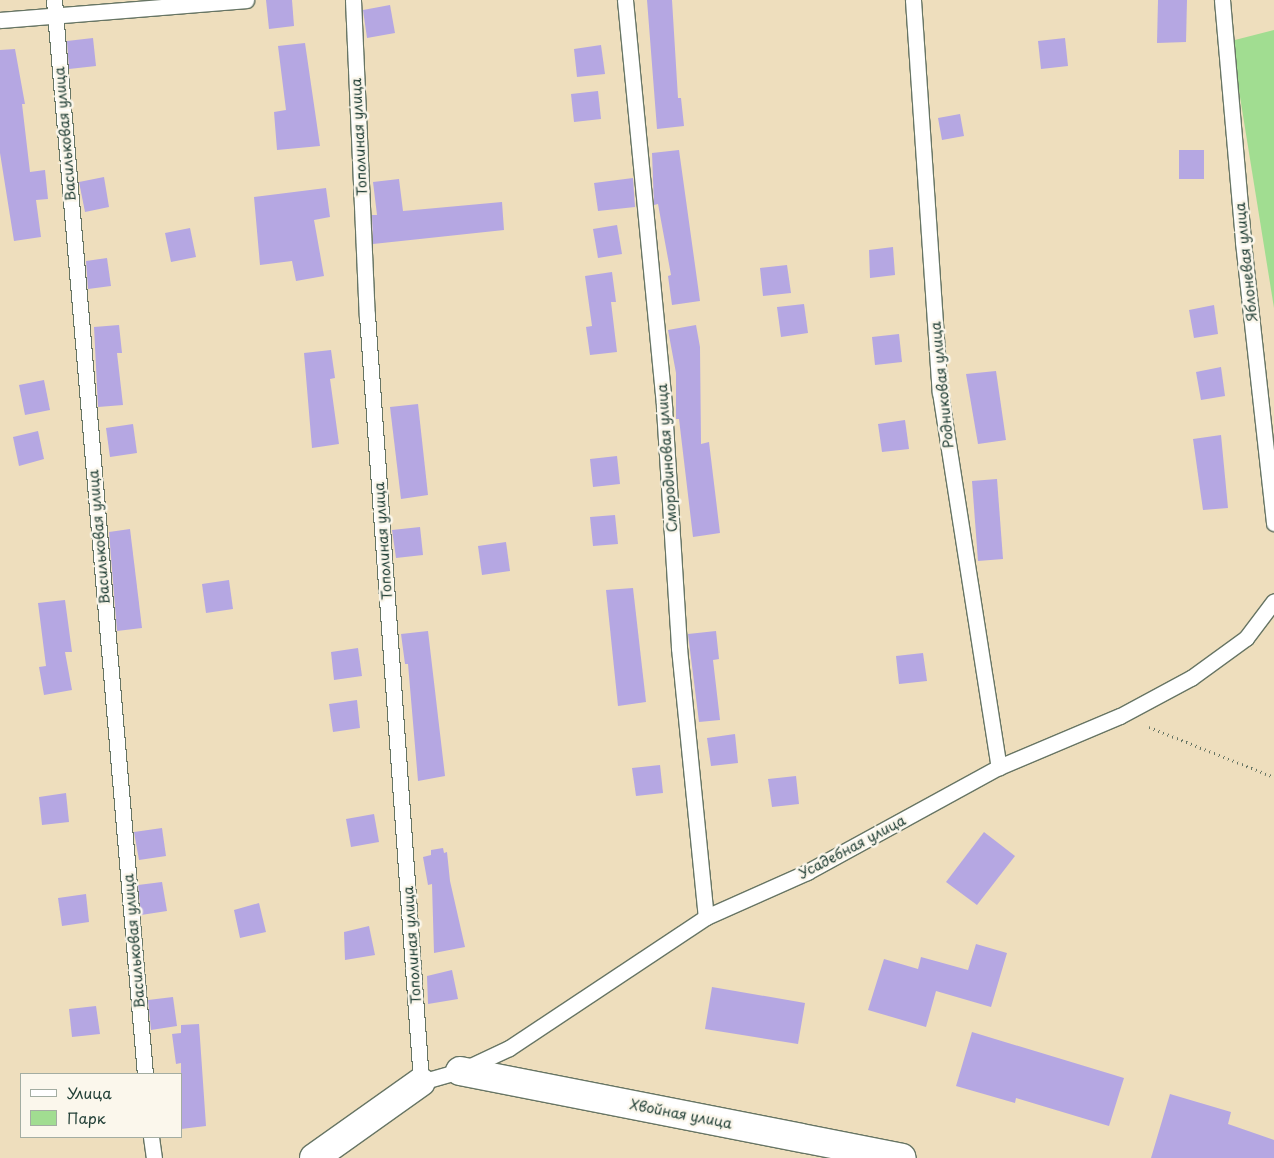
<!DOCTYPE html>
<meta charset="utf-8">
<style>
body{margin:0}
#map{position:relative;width:1274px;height:1158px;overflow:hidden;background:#eedebd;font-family:"Playpen Sans",sans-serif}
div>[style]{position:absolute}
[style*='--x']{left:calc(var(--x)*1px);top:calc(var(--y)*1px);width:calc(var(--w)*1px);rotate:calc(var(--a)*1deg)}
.green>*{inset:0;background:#a1dd91}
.building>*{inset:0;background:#b5a7e2}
.path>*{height:3px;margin-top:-1.5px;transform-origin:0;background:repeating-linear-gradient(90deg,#677564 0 1px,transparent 0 5px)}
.roads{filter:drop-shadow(1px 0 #677564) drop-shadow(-1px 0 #677564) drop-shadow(0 1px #677564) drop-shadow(0 -1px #677564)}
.service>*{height:15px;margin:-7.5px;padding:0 7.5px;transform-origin:7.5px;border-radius:7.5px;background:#fff}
.minor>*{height:28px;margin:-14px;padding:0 14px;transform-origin:14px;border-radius:14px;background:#fff}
span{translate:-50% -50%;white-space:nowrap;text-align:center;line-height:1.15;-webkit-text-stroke:5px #fbf7ec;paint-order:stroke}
.street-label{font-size:14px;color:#1f3d34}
.legend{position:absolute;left:20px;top:1073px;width:162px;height:65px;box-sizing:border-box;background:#fbf7ec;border:1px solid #a3ada2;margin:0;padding:6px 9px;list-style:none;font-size:15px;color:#1f3d34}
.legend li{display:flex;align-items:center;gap:10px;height:25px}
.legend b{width:25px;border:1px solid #a3ada2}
</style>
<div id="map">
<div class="green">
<i style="clip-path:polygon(1274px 30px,1274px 308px,1231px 41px)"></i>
</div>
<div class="building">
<i style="clip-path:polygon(266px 0,292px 0,294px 26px,269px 29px)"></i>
<i style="clip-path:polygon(647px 0,672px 0,678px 98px,681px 98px,684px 126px,657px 129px)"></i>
<i style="clip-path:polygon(1158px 0,1187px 0,1186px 42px,1157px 43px)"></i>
<i style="clip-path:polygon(390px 5px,395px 33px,367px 38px,363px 10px)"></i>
<i style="clip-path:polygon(93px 38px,96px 66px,69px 69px,67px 41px)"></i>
<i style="clip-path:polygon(1065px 38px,1068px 66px,1041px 69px,1038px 41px)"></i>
<i style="clip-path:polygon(305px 43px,320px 146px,277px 150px,274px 112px,286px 110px,278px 46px)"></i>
<i style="clip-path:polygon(601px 45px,605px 74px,577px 77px,574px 49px)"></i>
<i style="clip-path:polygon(15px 49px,25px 104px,22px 104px,30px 172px,45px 170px,48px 199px,36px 200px,41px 237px,14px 241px,0 153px,0 50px)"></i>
<i style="clip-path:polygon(598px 91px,601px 119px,574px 122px,571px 94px)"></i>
<i style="clip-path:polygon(960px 114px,964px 136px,942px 140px,938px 118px)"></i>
<i style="clip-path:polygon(679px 150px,700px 301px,672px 305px,668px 276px,671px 275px,658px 204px,654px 205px,652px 153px)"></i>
<i style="clip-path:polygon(1179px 150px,1204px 150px,1204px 179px,1179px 179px)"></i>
<i style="clip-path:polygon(104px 177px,109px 207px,85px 212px,79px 182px)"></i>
<i style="clip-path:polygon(633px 178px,635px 207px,598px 211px,594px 183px)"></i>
<i style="clip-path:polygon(399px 179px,403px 211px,502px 202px,504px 230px,373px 244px,372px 215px,377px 215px,373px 182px)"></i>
<i style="clip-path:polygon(326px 188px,330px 217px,314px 220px,324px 276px,296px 281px,292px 261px,260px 265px,254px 197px)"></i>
<i style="clip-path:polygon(617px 225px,622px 254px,598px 258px,593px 229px)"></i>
<i style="clip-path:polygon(190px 228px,196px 257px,171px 262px,165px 233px)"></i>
<i style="clip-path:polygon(893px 247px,895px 275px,870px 278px,869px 250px)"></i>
<i style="clip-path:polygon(107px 258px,111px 286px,88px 289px,86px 261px)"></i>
<i style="clip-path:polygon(787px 265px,791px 293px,763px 296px,760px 268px)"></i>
<i style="clip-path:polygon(612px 272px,616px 302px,611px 302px,617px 352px,590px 355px,586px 327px,592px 326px,585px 276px)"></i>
<i style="clip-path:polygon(804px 304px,808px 333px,781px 337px,777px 307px)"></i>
<i style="clip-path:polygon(1214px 305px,1218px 334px,1194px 338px,1189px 310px)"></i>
<i style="clip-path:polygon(119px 325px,122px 353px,117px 353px,123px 405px,98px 407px,94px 327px)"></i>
<i style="clip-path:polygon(696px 325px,700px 347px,701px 444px,709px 442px,720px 533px,693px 537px,679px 419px,676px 419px,676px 373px,668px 330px)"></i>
<i style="clip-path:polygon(899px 334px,902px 362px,875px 365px,872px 337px)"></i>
<i style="clip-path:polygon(331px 350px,335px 378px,330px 379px,339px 444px,312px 448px,304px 353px)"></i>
<i style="clip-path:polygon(1221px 367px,1225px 396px,1201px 400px,1196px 372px)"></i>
<i style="clip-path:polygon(996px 371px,1006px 440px,978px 444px,966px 374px)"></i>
<i style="clip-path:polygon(44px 380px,50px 410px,25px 415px,19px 385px)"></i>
<i style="clip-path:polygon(418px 404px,428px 495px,401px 499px,390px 407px)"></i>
<i style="clip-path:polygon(905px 420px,909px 449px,882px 452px,878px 424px)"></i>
<i style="clip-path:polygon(133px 424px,137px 453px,110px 457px,106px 428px)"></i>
<i style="clip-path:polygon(38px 431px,44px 459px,19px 466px,13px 437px)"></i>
<i style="clip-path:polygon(1221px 435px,1228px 508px,1203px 510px,1193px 439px)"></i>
<i style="clip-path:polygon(617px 456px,620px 484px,593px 487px,590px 459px)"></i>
<i style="clip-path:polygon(997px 479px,1003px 559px,978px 561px,972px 481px)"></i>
<i style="clip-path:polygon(615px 515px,618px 544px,593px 546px,590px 517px)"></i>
<i style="clip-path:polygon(420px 527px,423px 555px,396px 558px,392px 530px)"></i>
<i style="clip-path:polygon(130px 529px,142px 628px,117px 631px,109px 532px)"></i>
<i style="clip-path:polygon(506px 542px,510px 571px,482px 575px,478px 546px)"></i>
<i style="clip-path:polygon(229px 580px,233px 609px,206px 613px,202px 584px)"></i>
<i style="clip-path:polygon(633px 588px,646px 702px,618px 706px,606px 590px)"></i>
<i style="clip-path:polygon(65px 600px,72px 652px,65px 652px,72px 690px,44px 695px,39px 667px,46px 666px,38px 603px)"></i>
<i style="clip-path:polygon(428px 631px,445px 776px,418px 781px,408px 664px,405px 664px,401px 634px)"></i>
<i style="clip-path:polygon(716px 631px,719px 659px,713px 660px,720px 720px,699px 722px,688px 634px)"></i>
<i style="clip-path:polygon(358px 648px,362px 676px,334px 680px,331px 652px)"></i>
<i style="clip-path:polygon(923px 653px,927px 681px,899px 684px,896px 656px)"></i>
<i style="clip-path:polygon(357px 700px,360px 728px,333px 732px,329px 704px)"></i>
<i style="clip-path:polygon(735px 734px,738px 763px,711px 766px,707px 738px)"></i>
<i style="clip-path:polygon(660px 765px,663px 793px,636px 796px,632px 768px)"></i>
<i style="clip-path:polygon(796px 776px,799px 804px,772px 807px,768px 779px)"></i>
<i style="clip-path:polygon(66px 793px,69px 822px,42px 825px,39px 797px)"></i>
<i style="clip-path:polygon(374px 814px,379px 842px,351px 847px,346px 819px)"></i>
<i style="clip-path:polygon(162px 828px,166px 856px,139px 860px,134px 832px)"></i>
<i style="clip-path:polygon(984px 832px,1015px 856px,977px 905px,946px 882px)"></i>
<i style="clip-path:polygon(443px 848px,444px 853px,447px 852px,450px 881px,465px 947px,434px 953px,432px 884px,428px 885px,423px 857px,431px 855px,431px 850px)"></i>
<i style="clip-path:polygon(162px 882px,167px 911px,141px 915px,138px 885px)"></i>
<i style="clip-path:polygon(86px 894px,89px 922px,62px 926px,58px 898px)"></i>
<i style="clip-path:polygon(259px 903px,266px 932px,240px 938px,234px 910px)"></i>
<i style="clip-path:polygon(369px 926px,375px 955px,345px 960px,344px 932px)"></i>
<i style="clip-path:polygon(976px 944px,1007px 953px,991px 1007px,936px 991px,926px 1027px,868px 1010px,884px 959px,918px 969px,921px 957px,968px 970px)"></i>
<i style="clip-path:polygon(452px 970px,458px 999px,428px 1004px,427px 976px)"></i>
<i style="clip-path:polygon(712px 987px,805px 1003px,798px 1044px,705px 1029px)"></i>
<i style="clip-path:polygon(173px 997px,177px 1026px,151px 1030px,148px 1000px)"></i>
<i style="clip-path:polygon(96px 1006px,100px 1034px,72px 1037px,69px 1009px)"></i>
<i style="clip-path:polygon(199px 1024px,206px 1126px,181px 1129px,181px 1063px,176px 1064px,172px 1034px,181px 1033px,181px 1025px)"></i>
<i style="clip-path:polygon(972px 1032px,1124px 1078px,1109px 1126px,1016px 1098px,1015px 1103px,956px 1086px)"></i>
<i style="clip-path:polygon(1170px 1094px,1231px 1112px,1228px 1124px,1274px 1140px,1274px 1158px,1151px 1158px)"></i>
</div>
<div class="path">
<i style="--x:1149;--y:727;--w:135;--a:21.8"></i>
</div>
<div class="roads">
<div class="service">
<i style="--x:54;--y:0;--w:1078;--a:85.16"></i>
<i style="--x:353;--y:0;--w:315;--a:87.5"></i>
<i style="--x:367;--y:315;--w:769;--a:85.97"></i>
<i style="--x:421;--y:1082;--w:41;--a:-15.8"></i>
<i style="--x:460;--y:1071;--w:54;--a:-25.1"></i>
<i style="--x:509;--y:1048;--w:237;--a:-33.6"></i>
<i style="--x:706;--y:917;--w:111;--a:-24"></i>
<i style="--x:807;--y:872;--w:219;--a:-28.7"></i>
<i style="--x:999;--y:767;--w:131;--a:-22.9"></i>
<i style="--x:1120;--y:716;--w:81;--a:-28.2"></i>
<i style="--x:1191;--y:678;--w:68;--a:-36"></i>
<i style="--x:1246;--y:638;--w:46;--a:-52.9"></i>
<i style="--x:625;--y:0;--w:410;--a:84.5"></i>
<i style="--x:664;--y:408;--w:240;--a:86.4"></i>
<i style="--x:679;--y:648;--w:270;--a:84.3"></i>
<i style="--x:913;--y:0;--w:393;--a:86.1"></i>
<i style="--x:940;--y:392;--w:380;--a:81.1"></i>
<i style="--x:1222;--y:0;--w:243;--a:85"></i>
<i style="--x:1243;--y:242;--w:283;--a:83.7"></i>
<i style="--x:0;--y:20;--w:247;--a:-4.6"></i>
<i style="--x:151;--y:1137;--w:21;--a:82"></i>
</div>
<div class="minor">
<i style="--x:460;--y:1071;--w:450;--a:11.1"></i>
<i style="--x:314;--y:1158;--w:131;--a:-35.4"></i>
</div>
</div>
<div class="street-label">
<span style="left:65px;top:134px;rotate:-95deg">Васильковая улица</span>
<span style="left:359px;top:137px;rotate:-93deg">Тополиная улица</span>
<span style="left:1246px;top:262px;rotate:-96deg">Яблоневая улица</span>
<span style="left:942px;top:385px;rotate:-96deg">Родниковая улица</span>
<span style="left:667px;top:458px;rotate:-94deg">Смородиновая улица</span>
<span style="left:99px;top:537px;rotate:-95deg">Васильковая улица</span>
<span style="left:383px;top:541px;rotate:-94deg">Тополиная улица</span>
<span style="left:852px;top:847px;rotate:-28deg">Усадебная улица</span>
<span style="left:134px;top:941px;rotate:-95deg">Васильковая улица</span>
<span style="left:412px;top:945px;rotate:-94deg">Тополиная улица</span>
<span style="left:681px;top:1114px;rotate:11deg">Хвойная улица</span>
</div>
<ul class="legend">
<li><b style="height:6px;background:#fff"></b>Улица</li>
<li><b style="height:14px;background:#a1dd91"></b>Парк</li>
</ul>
</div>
